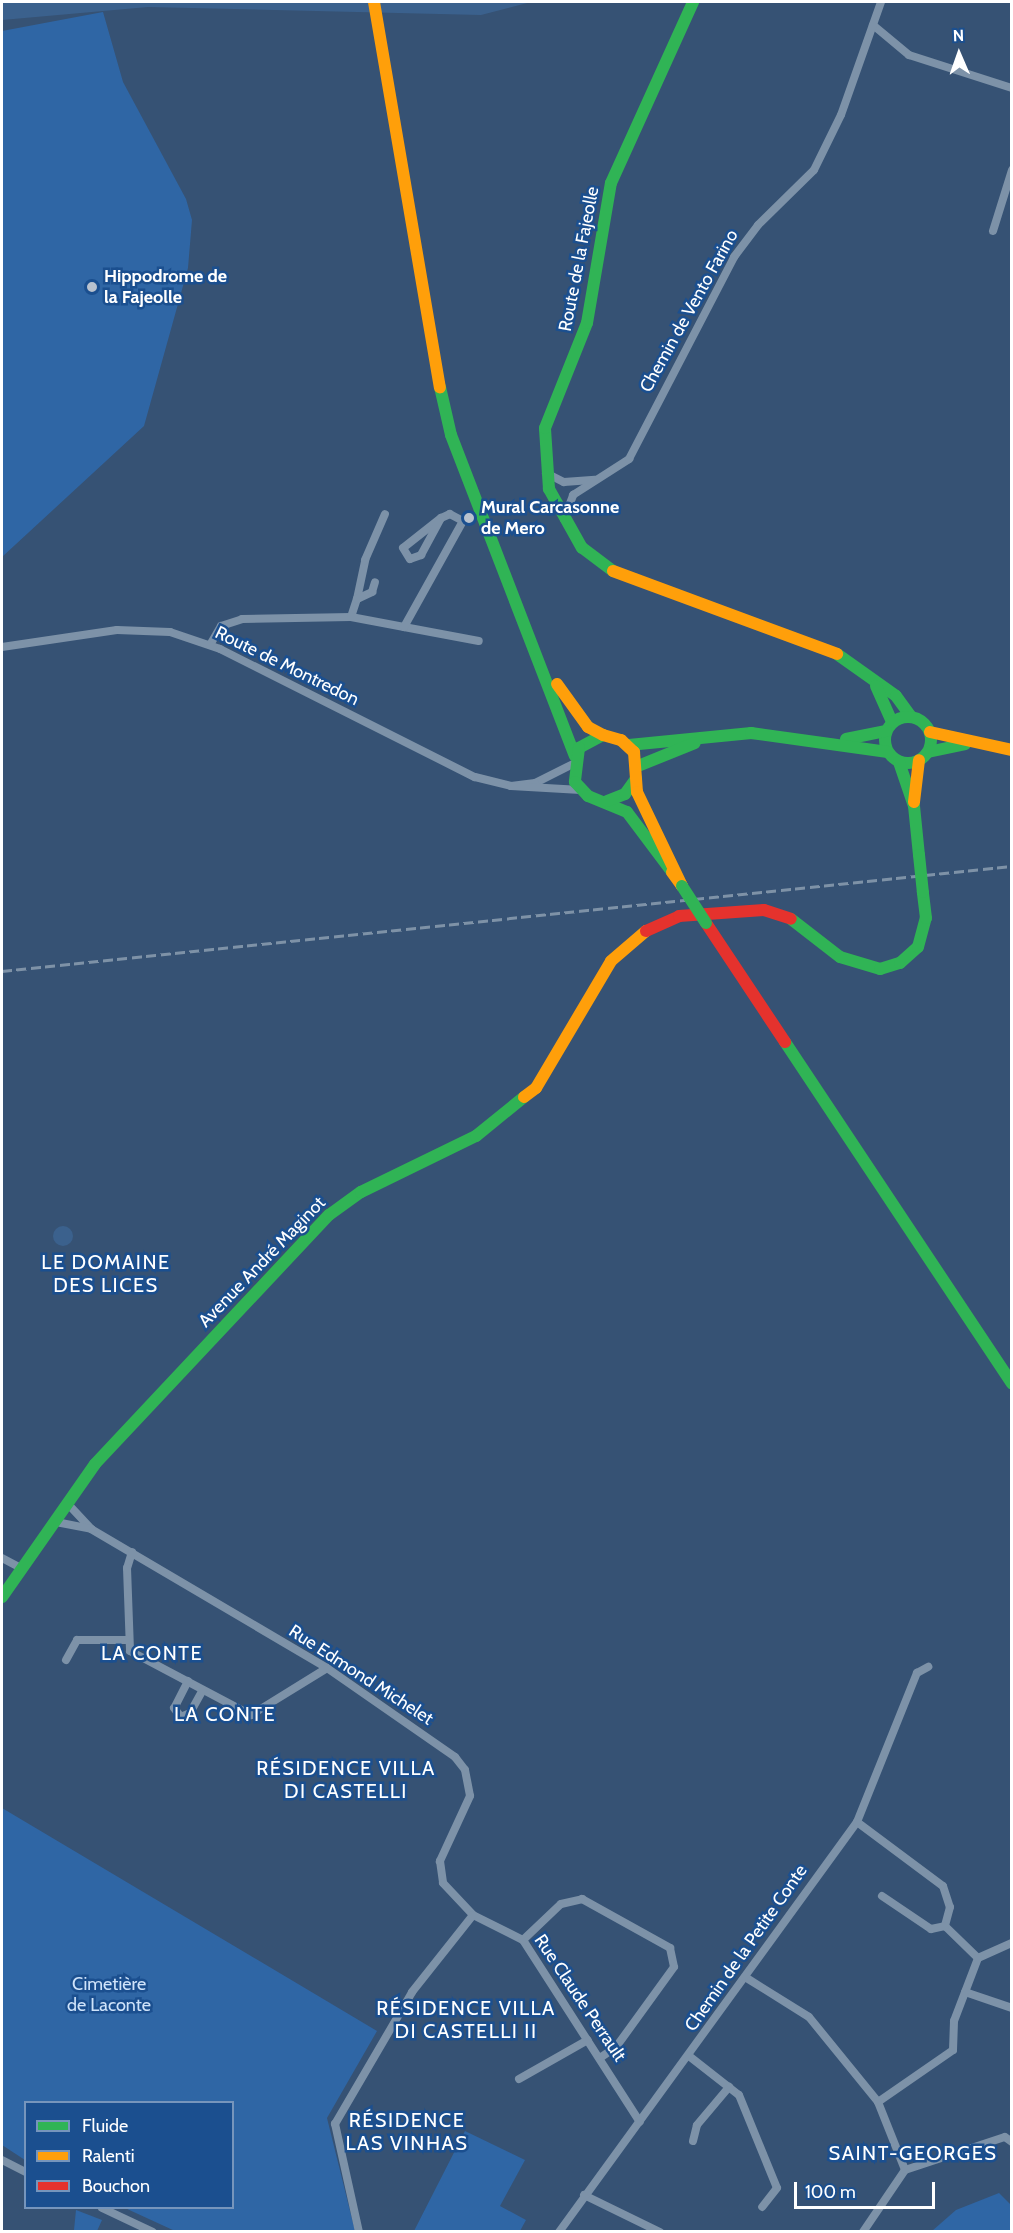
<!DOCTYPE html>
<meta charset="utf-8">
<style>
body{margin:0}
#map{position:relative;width:1013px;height:2233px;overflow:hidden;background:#365274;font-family:Cabin,sans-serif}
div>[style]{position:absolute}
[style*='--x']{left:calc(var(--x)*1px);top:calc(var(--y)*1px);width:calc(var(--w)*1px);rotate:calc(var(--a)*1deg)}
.green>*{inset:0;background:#2f66a5}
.water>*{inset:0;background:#3b618d}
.round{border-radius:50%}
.street>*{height:8px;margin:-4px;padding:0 4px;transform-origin:4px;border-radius:4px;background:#7d92a8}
.fast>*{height:12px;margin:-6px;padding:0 6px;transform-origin:6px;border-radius:6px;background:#30b455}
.fast>.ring{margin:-6px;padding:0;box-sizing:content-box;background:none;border:12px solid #30b455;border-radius:50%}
.slow>*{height:12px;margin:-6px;padding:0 6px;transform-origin:6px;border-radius:6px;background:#ff9f0a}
.jam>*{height:12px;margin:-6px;padding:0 6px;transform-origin:6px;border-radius:6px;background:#e5322d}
.rail>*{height:3px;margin-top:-1.5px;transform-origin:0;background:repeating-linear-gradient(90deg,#7e92a7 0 10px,transparent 0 14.5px)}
.fast-bridge>*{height:12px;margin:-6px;padding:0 6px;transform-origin:6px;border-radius:6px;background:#30b455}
.dots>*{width:16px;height:16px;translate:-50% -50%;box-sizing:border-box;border:3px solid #1b4f8f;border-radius:50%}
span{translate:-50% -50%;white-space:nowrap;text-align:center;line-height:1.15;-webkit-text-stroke:5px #1b4f8f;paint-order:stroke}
.street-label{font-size:18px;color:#fff}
.poi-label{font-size:18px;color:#fff;font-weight:700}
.left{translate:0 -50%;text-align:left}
.park-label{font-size:18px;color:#cfe3fa}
.neighbourhood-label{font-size:20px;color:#fff;letter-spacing:1.5px}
.frame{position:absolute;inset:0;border:3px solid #fff;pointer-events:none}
.legend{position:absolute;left:24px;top:2101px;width:210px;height:108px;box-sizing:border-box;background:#1b4f8f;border:2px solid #7695bc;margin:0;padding:8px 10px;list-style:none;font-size:18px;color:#fff}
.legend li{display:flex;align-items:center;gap:12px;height:30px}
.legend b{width:30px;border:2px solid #7695bc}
.north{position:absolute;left:929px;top:24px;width:60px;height:60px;-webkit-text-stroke:4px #1b4f8f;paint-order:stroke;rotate:358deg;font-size:16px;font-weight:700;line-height:24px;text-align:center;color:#fff}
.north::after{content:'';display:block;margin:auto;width:21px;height:27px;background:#fff;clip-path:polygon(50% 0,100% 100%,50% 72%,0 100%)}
.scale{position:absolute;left:794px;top:2182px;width:141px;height:27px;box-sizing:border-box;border:3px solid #fff;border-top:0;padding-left:8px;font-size:18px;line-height:21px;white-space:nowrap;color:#fff;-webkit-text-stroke:4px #1b4f8f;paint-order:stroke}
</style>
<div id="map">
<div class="green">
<i style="clip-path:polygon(103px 12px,123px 82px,186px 199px,192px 220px,188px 268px,144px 426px,2px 557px,2px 31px)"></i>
<i style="clip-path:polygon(2px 1808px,377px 2031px,327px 2118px,355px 2231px,175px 2231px,125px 2208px,232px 2208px,232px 2102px,26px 2102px,25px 2160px,2px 2145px)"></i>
<i style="clip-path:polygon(465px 2131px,525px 2160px,500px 2206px,526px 2220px,520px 2231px,414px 2231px)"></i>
<i style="clip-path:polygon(999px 2193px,1011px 2205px,1011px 2231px,932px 2231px,956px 2210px)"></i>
<i style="clip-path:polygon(76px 2210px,102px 2220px,97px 2231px,74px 2230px)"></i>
</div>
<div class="water">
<i style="clip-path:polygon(2px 2px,531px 2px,481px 15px,148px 7px,2px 20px)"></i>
<i class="round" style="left:53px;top:1226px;width:20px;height:20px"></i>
</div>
<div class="street">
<i style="--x:873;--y:25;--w:47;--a:39.8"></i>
<i style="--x:909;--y:55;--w:108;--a:17.8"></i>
<i style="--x:993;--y:231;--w:64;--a:-72.7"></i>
<i style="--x:546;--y:473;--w:20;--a:27"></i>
<i style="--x:564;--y:482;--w:31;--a:-4"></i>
<i style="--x:564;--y:519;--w:26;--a:-69"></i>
<i style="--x:573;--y:495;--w:67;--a:-32.7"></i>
<i style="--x:629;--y:459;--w:228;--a:-62.5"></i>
<i style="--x:734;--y:257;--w:40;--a:-53"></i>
<i style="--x:758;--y:225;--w:78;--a:-44.5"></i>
<i style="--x:814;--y:170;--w:61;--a:-63.9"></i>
<i style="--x:841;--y:115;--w:120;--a:-70.5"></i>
<i style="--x:357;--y:599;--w:40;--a:-78"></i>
<i style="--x:365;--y:560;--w:50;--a:-66.5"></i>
<i style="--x:351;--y:617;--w:19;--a:-72"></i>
<i style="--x:357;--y:599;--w:17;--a:-25"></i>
<i style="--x:372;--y:592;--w:10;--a:-73"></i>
<i style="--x:404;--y:627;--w:76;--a:10.6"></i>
<i style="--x:210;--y:645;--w:22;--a:-60"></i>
<i style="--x:221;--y:626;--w:22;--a:-18"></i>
<i style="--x:242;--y:619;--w:109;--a:-1.1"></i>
<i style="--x:351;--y:617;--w:54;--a:10.7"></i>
<i style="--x:404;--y:627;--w:121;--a:-60.9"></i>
<i style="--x:463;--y:521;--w:15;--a:-152"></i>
<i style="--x:450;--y:514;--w:10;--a:156"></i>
<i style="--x:441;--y:518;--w:48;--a:141.7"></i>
<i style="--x:403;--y:548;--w:13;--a:58"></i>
<i style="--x:410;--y:559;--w:12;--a:-20"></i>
<i style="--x:421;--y:555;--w:42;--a:-61.6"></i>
<i style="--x:2;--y:647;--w:116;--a:-8.4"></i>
<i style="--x:117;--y:630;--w:53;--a:2.2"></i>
<i style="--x:170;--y:632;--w:53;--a:18.8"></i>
<i style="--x:220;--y:649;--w:285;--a:26.7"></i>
<i style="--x:475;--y:777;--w:37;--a:14"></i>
<i style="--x:573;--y:764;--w:42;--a:153.4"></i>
<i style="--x:535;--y:783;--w:24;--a:173"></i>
<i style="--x:511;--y:786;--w:70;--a:3.3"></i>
<i style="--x:68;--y:1504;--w:34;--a:47"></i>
<i style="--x:91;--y:1529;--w:274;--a:30.5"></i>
<i style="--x:327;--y:1668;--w:156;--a:34.8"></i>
<i style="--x:455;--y:1757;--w:16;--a:52"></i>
<i style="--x:465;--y:1770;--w:26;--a:79"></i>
<i style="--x:470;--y:1796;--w:72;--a:114.8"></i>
<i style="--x:440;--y:1861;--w:22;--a:82"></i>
<i style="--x:443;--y:1883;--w:44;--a:46.8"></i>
<i style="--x:473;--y:1915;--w:56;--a:26.6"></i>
<i style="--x:523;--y:1940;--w:216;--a:57.3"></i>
<i style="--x:56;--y:1522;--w:36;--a:11"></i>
<i style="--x:132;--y:1552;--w:17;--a:107"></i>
<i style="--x:127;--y:1568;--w:83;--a:87.9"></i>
<i style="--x:130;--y:1651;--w:137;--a:27.9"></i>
<i style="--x:251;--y:1715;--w:89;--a:-31.7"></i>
<i style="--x:2;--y:1558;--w:24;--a:28"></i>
<i style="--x:66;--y:1660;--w:23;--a:-61"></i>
<i style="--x:77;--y:1640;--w:49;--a:0"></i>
<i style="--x:188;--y:1681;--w:30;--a:117"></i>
<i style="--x:174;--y:1708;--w:11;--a:52"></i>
<i style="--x:181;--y:1717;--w:10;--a:-24"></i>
<i style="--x:190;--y:1713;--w:26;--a:-61"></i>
<i style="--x:857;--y:1822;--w:107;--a:36.7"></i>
<i style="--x:943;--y:1886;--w:22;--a:72"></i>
<i style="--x:950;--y:1907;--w:20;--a:105"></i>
<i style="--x:945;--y:1926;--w:46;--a:44.1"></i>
<i style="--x:978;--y:1958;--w:37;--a:-24"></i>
<i style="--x:882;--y:1896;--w:59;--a:34"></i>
<i style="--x:931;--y:1929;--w:14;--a:-12"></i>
<i style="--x:523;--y:1940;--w:52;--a:-43.5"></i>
<i style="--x:561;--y:1904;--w:22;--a:-13"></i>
<i style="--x:582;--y:1899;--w:101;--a:29.1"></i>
<i style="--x:670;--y:1948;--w:19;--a:78"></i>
<i style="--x:674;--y:1967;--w:99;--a:125.9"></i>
<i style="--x:616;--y:2047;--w:18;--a:146"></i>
<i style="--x:745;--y:1977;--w:75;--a:32"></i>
<i style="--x:809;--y:2017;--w:109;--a:50.9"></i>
<i style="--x:878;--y:2102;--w:73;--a:68.3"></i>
<i style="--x:905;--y:2170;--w:75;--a:124.1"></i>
<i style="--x:965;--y:1992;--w:50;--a:18.8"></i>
<i style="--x:689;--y:2056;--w:63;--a:38"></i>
<i style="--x:739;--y:2095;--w:100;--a:67.8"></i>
<i style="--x:777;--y:2188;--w:24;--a:128"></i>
<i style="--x:519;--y:2079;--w:79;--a:-29.5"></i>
<i style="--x:878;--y:2102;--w:91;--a:-34.7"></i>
<i style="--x:953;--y:2050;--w:29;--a:-88"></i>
<i style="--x:954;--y:2021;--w:67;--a:-69.1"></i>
<i style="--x:693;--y:2141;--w:16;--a:-76"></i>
<i style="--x:697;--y:2125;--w:50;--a:-49.9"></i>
<i style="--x:2;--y:2160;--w:27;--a:27"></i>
<i style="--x:905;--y:2170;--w:105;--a:-18.3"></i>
<i style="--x:1005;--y:2137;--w:9;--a:36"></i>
<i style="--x:584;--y:2195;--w:85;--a:26"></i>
<i style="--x:102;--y:2208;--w:56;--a:25.2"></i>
<i style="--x:359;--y:2232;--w:111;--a:-102.5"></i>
<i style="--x:335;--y:2124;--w:153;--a:-59.7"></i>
<i style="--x:412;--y:1992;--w:98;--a:-51.6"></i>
<i style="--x:559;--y:2232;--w:507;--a:-53.99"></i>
<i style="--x:857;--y:1822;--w:161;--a:-68.1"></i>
<i style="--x:917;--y:1673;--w:13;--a:-29"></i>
</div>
<div class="fast">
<i style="--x:440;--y:387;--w:49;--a:77.1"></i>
<i style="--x:451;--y:435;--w:344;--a:68.9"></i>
<i style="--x:613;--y:571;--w:39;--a:-143"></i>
<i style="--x:582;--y:548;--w:68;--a:-119.2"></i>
<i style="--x:549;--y:489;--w:61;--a:-93.8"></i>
<i style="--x:545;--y:428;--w:113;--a:-68.2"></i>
<i style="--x:587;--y:323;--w:142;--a:-80.3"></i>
<i style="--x:611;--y:183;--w:199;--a:-65.6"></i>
<i style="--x:837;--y:654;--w:72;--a:35.4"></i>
<i style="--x:896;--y:696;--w:26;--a:54"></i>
<i style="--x:876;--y:686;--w:39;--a:66"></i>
<i class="ring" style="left:885px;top:717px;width:34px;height:34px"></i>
<i style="--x:603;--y:735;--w:27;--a:152"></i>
<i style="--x:579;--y:748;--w:34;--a:97"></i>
<i style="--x:575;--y:782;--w:19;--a:47"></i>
<i style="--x:588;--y:796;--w:42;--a:22.3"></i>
<i style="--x:627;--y:812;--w:75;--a:53.1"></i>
<i style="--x:846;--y:739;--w:41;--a:-11.3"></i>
<i style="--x:629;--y:745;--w:123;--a:-5.6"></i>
<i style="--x:751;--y:733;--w:138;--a:7.9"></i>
<i style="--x:928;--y:752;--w:38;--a:-12"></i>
<i style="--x:899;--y:762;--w:46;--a:71.2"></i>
<i style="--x:914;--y:806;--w:49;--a:84.2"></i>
<i style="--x:638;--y:766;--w:61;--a:-22"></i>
<i style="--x:607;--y:801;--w:19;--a:-21"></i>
<i style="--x:625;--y:794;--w:19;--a:-54"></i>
<i style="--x:791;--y:919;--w:62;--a:37.8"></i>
<i style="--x:840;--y:957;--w:42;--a:16.7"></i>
<i style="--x:880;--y:969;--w:21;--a:-17"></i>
<i style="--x:900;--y:963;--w:24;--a:-42"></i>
<i style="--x:918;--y:947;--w:30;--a:-75"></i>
<i style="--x:926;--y:918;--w:26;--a:-97"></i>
<i style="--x:785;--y:1042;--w:410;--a:56.4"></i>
<i style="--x:2;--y:1597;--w:162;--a:-55"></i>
<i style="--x:95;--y:1464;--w:342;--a:-46.8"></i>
<i style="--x:329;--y:1215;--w:39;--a:-36"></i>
<i style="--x:361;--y:1192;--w:128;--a:-26"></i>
<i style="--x:476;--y:1136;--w:62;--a:-39.1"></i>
</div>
<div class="slow">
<i style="--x:374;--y:2;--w:391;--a:80.3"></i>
<i style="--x:613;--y:571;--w:239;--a:20.3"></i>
<i style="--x:557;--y:684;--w:53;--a:54.2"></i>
<i style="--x:588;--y:727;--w:17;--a:28"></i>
<i style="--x:930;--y:732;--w:84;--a:12.4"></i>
<i style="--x:603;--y:735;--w:19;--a:16"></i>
<i style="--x:621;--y:740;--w:18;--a:43"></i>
<i style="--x:634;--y:752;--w:40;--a:85.7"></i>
<i style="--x:637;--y:792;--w:104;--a:64.4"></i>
<i style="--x:682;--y:886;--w:17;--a:-126"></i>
<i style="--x:914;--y:802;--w:42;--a:-83.2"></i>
<i style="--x:524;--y:1097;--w:15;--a:-37"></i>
<i style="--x:536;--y:1088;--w:147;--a:-59.4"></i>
<i style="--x:611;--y:961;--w:46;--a:-40.6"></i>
</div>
<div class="jam">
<i style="--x:706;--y:923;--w:143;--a:56.4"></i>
<i style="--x:646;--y:931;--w:36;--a:-24"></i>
<i style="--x:679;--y:916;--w:85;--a:-4"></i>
<i style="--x:764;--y:910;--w:28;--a:18"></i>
</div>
<div class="rail">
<i style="--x:2;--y:971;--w:1015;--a:-5.94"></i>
</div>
<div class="fast-bridge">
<i style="--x:919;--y:855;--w:37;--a:84"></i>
<i style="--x:682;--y:886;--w:44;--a:57"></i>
</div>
<div class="dots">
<i style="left:92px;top:287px;background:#b9c2ce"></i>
<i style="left:469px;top:518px;background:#b9c2ce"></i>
</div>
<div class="street-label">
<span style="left:579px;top:259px;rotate:-79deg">Route de la Fajeolle</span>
<span style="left:689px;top:311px;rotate:-61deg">Chemin de Vento Farino</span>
<span style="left:287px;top:666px;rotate:26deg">Route de Montredon</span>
<span style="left:262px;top:1262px;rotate:-46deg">Avenue André Maginot</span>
<span style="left:361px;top:1675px;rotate:33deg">Rue Edmond Michelet</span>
<span style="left:746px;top:1948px;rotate:-55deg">Chemin de la Petite Conte</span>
<span style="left:580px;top:1998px;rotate:56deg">Rue Claude Perrault</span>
</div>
<div class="poi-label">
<span class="left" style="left:104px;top:287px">Hippodrome de<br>la Fajeolle</span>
<span class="left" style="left:481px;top:518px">Mural Carcasonne<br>de Mero</span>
</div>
<div class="park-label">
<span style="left:109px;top:1995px">Cimetière<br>de Laconte</span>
</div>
<div class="neighbourhood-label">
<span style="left:106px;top:1274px">LE DOMAINE<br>DES LICES</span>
<span style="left:152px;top:1653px">LA CONTE</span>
<span style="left:225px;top:1714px">LA CONTE</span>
<span style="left:346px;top:1780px">RÉSIDENCE VILLA<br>DI CASTELLI</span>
<span style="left:466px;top:2020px">RÉSIDENCE VILLA<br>DI CASTELLI II</span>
<span style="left:407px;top:2132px">RÉSIDENCE<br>LAS VINHAS</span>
<span style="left:913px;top:2153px">SAINT-GEORGES</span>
</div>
<div class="frame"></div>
<ul class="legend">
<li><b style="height:8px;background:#30b455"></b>Fluide</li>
<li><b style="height:8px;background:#ff9f0a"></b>Ralenti</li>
<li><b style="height:8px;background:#e5322d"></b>Bouchon</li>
</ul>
<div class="north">N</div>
<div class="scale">100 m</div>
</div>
